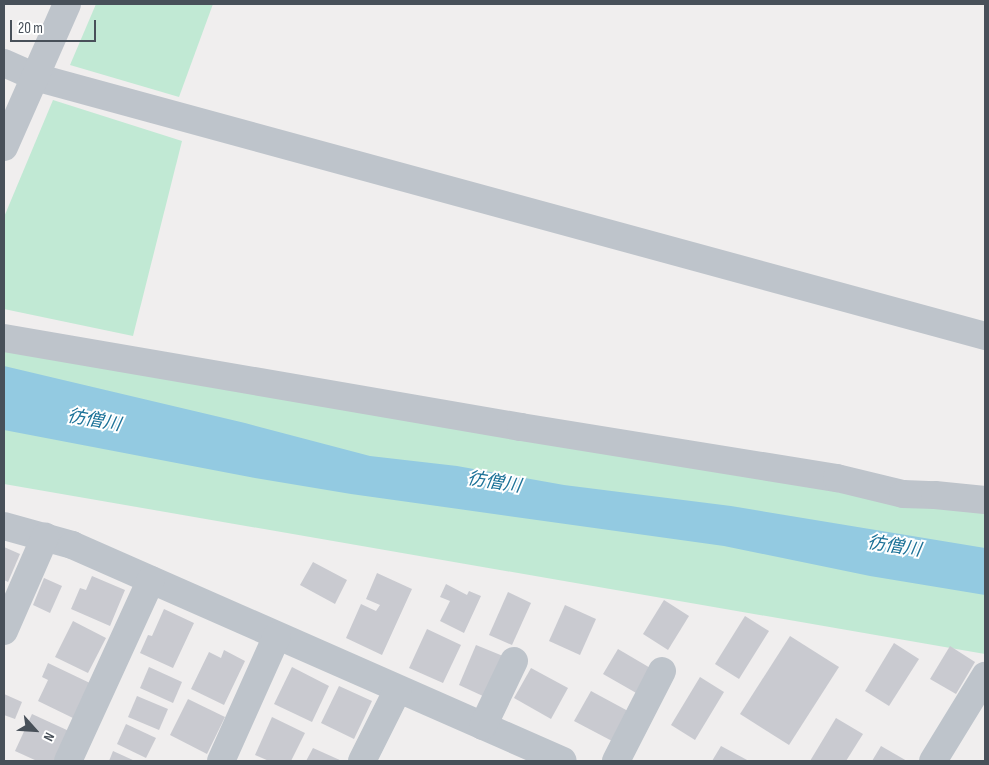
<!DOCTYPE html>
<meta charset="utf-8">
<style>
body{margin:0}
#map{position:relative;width:989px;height:765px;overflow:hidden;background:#f0eeee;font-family:"Sofia Sans Condensed","Noto Sans JP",sans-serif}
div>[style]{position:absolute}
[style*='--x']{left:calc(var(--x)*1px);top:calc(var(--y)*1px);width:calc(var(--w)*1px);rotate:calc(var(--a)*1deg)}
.green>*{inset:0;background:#c1e9d4}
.water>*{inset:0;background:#93cae1}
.building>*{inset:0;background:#c9cad0}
.minor>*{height:28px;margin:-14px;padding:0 14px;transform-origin:14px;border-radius:14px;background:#bec4cb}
span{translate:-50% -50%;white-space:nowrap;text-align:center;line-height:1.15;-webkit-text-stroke:4px #fff;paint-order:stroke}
.water-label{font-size:18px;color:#1c7298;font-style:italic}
.frame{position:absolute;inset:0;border:5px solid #485059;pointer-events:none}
.north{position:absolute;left:10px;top:705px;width:50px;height:50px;-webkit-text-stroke:4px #fff;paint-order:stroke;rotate:116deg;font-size:14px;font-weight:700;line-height:20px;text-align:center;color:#485059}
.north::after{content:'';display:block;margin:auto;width:18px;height:22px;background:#485059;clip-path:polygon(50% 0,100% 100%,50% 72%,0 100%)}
.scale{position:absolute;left:10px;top:20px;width:86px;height:22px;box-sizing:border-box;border:2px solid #485059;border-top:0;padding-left:6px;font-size:15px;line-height:18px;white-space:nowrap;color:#485059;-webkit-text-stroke:4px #fff;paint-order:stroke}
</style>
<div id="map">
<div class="green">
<i style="clip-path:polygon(96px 4px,213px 4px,179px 97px,70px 65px)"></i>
<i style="clip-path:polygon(53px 100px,182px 141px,133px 336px,4px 309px,4px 217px)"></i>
<i style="clip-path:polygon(4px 338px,985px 511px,985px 654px,4px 484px)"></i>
</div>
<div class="water">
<i style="clip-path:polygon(4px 366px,245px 423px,370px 456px,457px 466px,564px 485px,731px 506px,985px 548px,985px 595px,870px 576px,724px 546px,351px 494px,255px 478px,4px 430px)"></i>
</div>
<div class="building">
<i style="clip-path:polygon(4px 547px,20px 554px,8px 582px,4px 580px)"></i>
<i style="clip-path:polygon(313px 562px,347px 580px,335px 604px,300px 585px)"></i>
<i style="clip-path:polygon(377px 573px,412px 589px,382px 655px,346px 638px,361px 604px,376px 611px,380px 605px,366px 599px)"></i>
<i style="clip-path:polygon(92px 576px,125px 590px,110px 626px,71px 609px,80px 588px,86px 590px)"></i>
<i style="clip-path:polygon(44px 578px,62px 586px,50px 613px,33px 605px)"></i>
<i style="clip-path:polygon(446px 584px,467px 595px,469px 591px,481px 596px,464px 633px,440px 621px,450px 601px,440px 597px)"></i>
<i style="clip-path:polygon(508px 592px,531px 603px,512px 645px,489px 635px)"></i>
<i style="clip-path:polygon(664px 600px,689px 616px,668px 650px,643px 634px)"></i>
<i style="clip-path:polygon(565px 605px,596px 619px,580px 655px,549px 641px)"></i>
<i style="clip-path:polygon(164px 609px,194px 623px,173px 668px,140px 653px,148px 635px,152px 636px)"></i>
<i style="clip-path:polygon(745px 616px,769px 631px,739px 679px,715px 664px)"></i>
<i style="clip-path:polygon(73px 621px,106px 638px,88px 673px,55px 657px)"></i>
<i style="clip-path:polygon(427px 629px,461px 645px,443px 683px,409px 668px)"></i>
<i style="clip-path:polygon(790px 636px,839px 667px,789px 745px,740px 714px)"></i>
<i style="clip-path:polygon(894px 643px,919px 659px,889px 706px,865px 691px)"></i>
<i style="clip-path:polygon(476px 645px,503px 656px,485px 697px,459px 685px)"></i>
<i style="clip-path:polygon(950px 646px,975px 662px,956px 694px,930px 679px)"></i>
<i style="clip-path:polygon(618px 649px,652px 669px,638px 694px,603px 674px)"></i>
<i style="clip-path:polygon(224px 650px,245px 661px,224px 705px,191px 689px,209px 652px,221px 658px)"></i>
<i style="clip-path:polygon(48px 663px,92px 684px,75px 719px,38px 701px,48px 680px,42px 677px)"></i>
<i style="clip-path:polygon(149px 667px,182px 682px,173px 703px,140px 688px)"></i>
<i style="clip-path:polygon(292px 667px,329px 686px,312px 722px,274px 704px)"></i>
<i style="clip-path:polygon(531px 668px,568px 688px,551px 719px,514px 698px)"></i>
<i style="clip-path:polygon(700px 677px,724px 692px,695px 740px,671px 725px)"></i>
<i style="clip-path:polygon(339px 686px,372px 701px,354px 739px,321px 723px)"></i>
<i style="clip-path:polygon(591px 691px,628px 711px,612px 741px,574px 721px)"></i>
<i style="clip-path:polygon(4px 694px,22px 702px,15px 719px,4px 715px)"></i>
<i style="clip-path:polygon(137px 696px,168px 709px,159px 730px,128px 717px)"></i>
<i style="clip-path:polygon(188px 699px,225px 717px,207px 754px,170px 735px)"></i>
<i style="clip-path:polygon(32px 714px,69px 731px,55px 761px,37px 761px,15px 751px)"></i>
<i style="clip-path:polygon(272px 717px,305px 733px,291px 761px,269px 761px,255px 755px)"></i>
<i style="clip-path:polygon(836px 718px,863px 734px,846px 761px,810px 761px)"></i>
<i style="clip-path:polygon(126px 724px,156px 738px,146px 758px,117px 744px)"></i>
<i style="clip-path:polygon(721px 746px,749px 761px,712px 761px)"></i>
<i style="clip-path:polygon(881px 746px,907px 761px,872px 761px)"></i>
<i style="clip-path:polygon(313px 748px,342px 761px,306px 761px)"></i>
<i style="clip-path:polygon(113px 751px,135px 761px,109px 761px)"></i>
</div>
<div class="minor">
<i style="--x:4;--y:63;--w:34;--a:24"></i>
<i style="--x:35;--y:77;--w:985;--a:15.25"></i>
<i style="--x:4;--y:147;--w:156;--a:-66.2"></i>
<i style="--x:4;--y:338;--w:525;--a:9.77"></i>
<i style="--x:521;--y:427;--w:320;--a:9.2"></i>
<i style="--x:837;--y:478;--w:68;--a:13.6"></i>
<i style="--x:903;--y:494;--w:32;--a:2"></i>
<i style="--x:935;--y:495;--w:50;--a:5.7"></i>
<i style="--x:4;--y:526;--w:71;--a:15.6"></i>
<i style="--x:72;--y:545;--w:536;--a:23.75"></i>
<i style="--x:4;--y:631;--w:103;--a:-66.4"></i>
<i style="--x:483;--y:726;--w:72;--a:-64.5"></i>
<i style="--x:68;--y:761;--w:199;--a:-65.4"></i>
<i style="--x:221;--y:761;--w:137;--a:-65.9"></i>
<i style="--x:362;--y:761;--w:80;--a:-63.4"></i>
<i style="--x:616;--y:761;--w:101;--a:-62.9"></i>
<i style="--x:933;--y:761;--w:100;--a:-58.5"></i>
</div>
<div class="water-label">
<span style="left:94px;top:421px;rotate:10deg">彷僧川</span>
<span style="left:494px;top:483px;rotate:9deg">彷僧川</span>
<span style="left:894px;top:547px;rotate:9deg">彷僧川</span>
</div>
<div class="frame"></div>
<div class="north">N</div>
<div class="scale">20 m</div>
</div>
